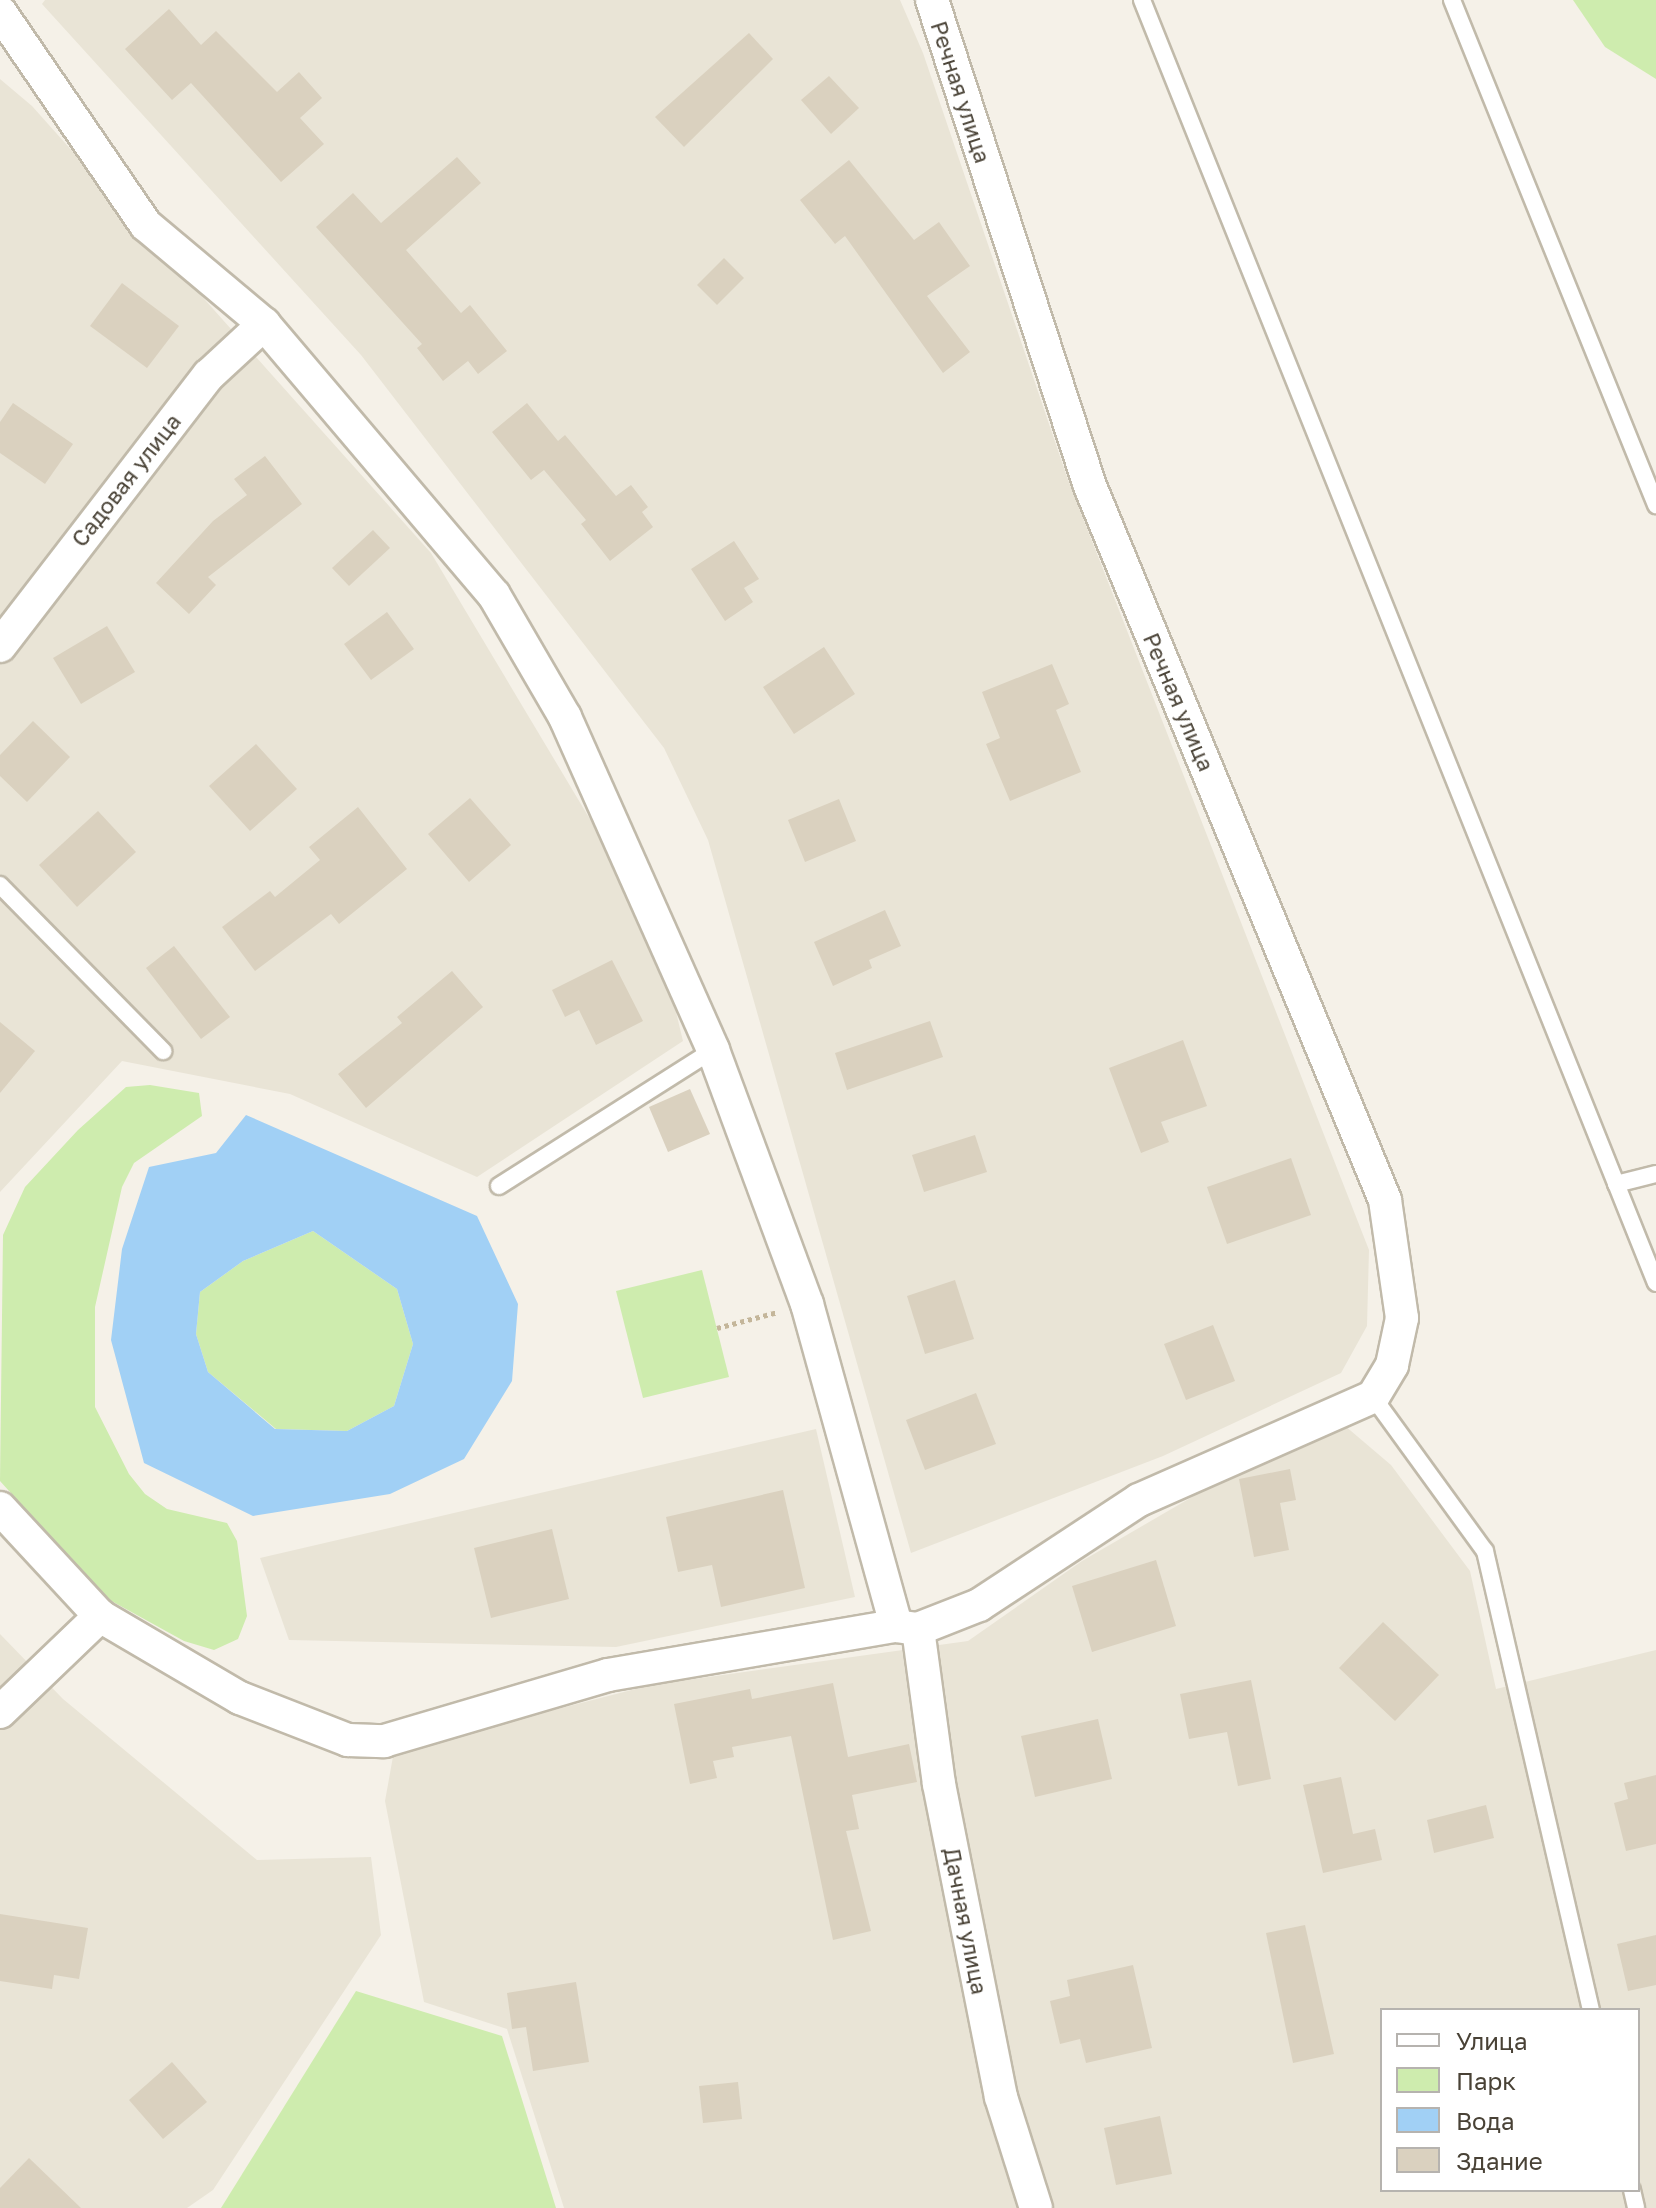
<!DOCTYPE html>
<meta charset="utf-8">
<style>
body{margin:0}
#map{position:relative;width:1656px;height:2208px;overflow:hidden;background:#f5f1e8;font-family:"Golos Text",sans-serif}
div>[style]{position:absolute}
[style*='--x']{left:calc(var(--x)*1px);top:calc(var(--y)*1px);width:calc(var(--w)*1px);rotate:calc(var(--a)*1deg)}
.residential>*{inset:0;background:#e9e4d6}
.green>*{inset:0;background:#ceecae}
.water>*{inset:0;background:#a1d0f5}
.building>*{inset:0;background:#dad1bf}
.path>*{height:5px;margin-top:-2.5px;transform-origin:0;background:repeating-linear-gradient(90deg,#c4b69a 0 4px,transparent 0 8px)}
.roads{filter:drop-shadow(2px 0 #c1baaa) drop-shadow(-2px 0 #c1baaa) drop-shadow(0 2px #c1baaa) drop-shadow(0 -2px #c1baaa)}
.lane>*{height:16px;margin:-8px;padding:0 8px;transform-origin:8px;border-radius:8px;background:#fff}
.street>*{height:32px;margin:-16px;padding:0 16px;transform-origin:16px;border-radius:16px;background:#fff}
span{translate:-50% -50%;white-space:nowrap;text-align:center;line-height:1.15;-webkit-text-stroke:6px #fff;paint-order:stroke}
.street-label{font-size:22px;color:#494236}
.legend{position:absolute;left:1380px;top:2008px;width:260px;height:184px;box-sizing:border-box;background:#fff;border:2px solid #b6b3af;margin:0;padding:10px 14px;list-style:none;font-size:24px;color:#494236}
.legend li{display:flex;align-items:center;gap:16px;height:40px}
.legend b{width:40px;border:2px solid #b6b3af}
</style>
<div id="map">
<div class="residential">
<i style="clip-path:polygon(45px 0,900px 0,923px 53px,1067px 477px,1369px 1250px,1367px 1326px,1341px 1373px,1163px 1456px,911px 1553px,708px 840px,664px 748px,361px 355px,42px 4px)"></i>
<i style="clip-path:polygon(0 79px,32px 106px,431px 553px,600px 836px,663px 958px,683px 1041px,477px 1177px,290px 1094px,122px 1061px,0 1192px)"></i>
<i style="clip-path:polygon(evenodd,1344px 1425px,1391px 1465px,1470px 1571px,1496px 1689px,1656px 1650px,1656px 2208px,564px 2208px,507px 2029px,424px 2002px,385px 1801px,394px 1751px,651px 1685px,968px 1641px,1082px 1561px,1199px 1493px,1344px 1425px,1382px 2010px,1638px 2010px,1638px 2190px,1382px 2190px,1382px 2010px)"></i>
<i style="clip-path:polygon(816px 1429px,855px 1597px,616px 1647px,289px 1640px,260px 1558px)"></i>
<i style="clip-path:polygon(0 1634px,63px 1699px,257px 1860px,371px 1857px,381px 1935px,213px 2190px,187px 2208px,0 2208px)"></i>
</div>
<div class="green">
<i style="clip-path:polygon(1573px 0,1656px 0,1656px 79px,1605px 47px)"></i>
<i style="clip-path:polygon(150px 1085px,199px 1093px,202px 1116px,134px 1163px,122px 1187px,95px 1307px,95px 1407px,129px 1474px,145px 1494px,167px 1509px,227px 1523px,237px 1541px,247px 1616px,238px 1639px,214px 1650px,184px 1641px,106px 1598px,0 1481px,3px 1235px,25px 1187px,78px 1130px,126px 1087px)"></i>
<i style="clip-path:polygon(313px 1231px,397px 1289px,413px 1344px,394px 1406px,347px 1431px,276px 1429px,208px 1372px,196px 1334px,200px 1292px,243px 1261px)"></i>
<i style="clip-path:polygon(702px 1270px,729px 1377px,643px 1398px,616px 1291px)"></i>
<i style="clip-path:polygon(356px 1991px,502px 2036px,556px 2208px,221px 2208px)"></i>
</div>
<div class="water">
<i style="clip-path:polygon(evenodd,246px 1115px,477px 1216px,518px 1304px,512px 1381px,464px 1459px,390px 1494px,253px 1516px,144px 1463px,111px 1340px,122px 1249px,149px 1167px,216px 1153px,246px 1115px,313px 1231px,397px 1289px,413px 1344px,394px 1406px,347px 1431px,275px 1429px,208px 1372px,196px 1334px,200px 1292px,243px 1261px,313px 1231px)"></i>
</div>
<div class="building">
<i style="clip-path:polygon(169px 9px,201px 45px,216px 31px,277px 92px,299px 72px,322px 98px,300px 118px,324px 144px,281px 182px,191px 83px,172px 100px,125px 49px)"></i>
<i style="clip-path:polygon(749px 33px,773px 59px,684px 147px,655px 117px)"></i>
<i style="clip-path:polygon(829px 76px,859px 108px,831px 134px,801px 100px)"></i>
<i style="clip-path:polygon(457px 157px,481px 183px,406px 250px,461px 313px,470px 305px,507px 351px,478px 374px,468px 361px,443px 381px,417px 348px,422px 344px,316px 227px,353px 193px,381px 223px)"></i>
<i style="clip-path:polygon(849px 160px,914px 240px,939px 222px,970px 266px,927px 296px,970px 352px,943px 373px,845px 236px,835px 244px,800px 200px)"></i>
<i style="clip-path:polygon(724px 258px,744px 278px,717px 305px,697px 285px)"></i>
<i style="clip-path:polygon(122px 283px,179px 326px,147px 368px,90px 326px)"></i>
<i style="clip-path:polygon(13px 403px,73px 444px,45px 484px,0 453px,0 422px)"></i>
<i style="clip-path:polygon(527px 403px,558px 441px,565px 435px,616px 496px,631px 485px,648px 507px,642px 512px,653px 527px,610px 561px,581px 524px,586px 520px,544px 470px,531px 480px,492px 432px)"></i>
<i style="clip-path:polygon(265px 456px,302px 504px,208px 577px,216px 585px,189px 614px,156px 583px,213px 521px,247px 495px,234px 479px)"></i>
<i style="clip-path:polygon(373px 530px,390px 548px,349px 586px,332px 568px)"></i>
<i style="clip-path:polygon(734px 541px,759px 579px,744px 588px,753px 602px,725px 621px,691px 569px)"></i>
<i style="clip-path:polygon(387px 612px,414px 649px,371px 680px,344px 644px)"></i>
<i style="clip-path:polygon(107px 626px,135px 672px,81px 704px,53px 658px)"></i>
<i style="clip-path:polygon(824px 647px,855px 694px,794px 734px,763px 687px)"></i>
<i style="clip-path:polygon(1052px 664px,1069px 704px,1056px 710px,1081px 772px,1010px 801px,986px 744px,1000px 738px,982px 692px)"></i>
<i style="clip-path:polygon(33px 721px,70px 757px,27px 802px,0 776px,0 755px)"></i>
<i style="clip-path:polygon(256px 744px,297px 789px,250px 831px,209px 786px)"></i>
<i style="clip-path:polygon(470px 798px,511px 845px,469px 882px,428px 834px)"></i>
<i style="clip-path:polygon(839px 799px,856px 841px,805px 862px,788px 820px)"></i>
<i style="clip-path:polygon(358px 807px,407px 869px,339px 924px,331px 914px,255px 971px,222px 927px,270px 891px,275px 897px,320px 860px,309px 847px)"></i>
<i style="clip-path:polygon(98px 811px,136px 852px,77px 907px,39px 865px)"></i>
<i style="clip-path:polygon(885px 910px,901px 946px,869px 960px,872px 968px,833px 986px,814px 942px)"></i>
<i style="clip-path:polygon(174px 946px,230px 1017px,201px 1039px,146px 968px)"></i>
<i style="clip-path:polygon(612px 960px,643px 1021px,596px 1045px,579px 1010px,565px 1017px,552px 990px)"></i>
<i style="clip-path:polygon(452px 971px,483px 1007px,366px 1108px,338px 1074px,402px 1023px,397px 1017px)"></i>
<i style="clip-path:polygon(930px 1021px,943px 1057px,847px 1090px,835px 1053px)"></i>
<i style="clip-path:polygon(0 1022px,35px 1051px,0 1093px)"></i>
<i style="clip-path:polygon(1183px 1040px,1207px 1106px,1161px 1122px,1169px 1142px,1141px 1153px,1109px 1068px)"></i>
<i style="clip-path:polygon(690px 1089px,710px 1134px,668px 1152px,649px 1107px)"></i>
<i style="clip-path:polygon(975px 1135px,987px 1172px,924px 1192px,912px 1155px)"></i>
<i style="clip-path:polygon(1291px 1158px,1311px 1215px,1227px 1244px,1207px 1187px)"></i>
<i style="clip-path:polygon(955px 1280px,974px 1339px,925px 1354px,907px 1296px)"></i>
<i style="clip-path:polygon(1213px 1325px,1235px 1381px,1186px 1400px,1164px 1344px)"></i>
<i style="clip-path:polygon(976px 1393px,996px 1444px,925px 1470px,906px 1420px)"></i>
<i style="clip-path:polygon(1290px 1469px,1296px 1500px,1280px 1503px,1289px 1550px,1254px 1557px,1239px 1479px)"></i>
<i style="clip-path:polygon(783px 1490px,805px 1588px,721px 1607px,712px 1565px,678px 1572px,666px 1517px)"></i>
<i style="clip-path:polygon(552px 1529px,569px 1599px,491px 1618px,474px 1548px)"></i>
<i style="clip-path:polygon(1156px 1560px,1176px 1626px,1092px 1652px,1072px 1586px)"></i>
<i style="clip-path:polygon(1383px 1622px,1439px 1675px,1395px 1721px,1339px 1668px)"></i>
<i style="clip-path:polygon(1251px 1680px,1271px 1779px,1238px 1786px,1227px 1732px,1189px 1739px,1180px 1694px)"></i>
<i style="clip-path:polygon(833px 1683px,848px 1757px,909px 1744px,917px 1782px,852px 1795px,859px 1829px,846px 1831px,871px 1931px,833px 1940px,791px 1736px,732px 1747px,734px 1757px,713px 1761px,717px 1778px,690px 1784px,674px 1704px,750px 1689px,752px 1699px)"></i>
<i style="clip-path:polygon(1098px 1719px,1112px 1779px,1035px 1797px,1021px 1736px)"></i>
<i style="clip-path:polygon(1656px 1775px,1656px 1844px,1626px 1851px,1614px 1803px,1628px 1799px,1624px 1783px)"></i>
<i style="clip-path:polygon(1341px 1777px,1353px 1834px,1375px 1829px,1382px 1860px,1323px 1873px,1303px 1785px)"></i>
<i style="clip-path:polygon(1486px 1805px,1494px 1838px,1434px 1853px,1427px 1820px)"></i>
<i style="clip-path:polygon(0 1914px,88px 1928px,79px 1979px,54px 1975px,52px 1989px,0 1981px)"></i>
<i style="clip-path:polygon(1305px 1925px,1334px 2054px,1293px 2063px,1266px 1933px)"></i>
<i style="clip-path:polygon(1656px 1935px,1656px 1985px,1628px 1991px,1617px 1944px)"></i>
<i style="clip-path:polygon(1133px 1965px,1152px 2048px,1086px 2063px,1080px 2039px,1060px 2044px,1050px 2001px,1070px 1996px,1067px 1980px)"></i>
<i style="clip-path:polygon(576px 1982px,589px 2062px,533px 2071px,526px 2027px,512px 2029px,507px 1993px)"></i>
<i style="clip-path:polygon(172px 2062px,207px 2102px,163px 2139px,129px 2100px)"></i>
<i style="clip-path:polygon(738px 2082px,742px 2119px,703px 2123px,699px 2086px)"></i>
<i style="clip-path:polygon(1160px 2116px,1172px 2174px,1116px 2185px,1104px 2128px)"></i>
<i style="clip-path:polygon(29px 2158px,81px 2208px,0 2208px,0 2188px)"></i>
</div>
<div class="path">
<i style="--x:717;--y:1328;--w:63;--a:-14.7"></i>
</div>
<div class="roads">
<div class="lane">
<i style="--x:1142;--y:0;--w:1382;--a:68.17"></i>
<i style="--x:1452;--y:0;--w:545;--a:68"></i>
<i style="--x:0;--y:885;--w:233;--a:45.5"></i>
<i style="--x:1616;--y:1184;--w:41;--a:-14"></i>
<i style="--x:499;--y:1186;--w:254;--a:-32.4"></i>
<i style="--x:1373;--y:1397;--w:190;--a:54"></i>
<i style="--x:1485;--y:1551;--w:471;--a:77"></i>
<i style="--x:1632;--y:2190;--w:18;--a:77"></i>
</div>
<div class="street">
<i style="--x:0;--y:12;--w:258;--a:55.6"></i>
<i style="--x:146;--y:225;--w:154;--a:40"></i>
<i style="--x:264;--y:324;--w:355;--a:49.7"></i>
<i style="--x:494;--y:595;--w:141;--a:59.8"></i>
<i style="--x:565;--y:717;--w:364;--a:66"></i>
<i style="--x:713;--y:1050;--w:271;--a:69.7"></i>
<i style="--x:807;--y:1304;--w:334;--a:74.5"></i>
<i style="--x:0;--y:646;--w:342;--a:-52.4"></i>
<i style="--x:209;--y:375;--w:75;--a:-42.8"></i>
<i style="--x:0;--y:1508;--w:147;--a:47.2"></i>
<i style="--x:100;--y:1616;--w:162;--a:30.4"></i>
<i style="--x:240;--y:1698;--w:116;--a:21.3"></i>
<i style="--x:348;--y:1740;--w:36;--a:2"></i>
<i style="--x:384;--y:1741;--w:234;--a:-16.4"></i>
<i style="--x:608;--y:1675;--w:292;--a:-9.7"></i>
<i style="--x:896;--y:1626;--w:22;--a:8"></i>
<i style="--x:918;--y:1629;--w:66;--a:-21.5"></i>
<i style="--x:979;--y:1605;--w:191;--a:-33.3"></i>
<i style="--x:1139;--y:1500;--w:256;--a:-23.8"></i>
<i style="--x:1373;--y:1397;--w:37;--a:-59"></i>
<i style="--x:1392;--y:1365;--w:48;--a:-78"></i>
<i style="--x:1402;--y:1318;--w:119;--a:-98.2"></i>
<i style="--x:1385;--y:1200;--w:773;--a:-112.45"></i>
<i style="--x:1090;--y:486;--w:511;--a:-108.01"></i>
<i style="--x:918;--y:1629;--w:156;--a:82.3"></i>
<i style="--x:939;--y:1784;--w:319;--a:78.8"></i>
<i style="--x:1001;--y:2097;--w:116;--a:72.5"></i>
<i style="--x:0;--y:1712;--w:139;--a:-43.8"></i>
</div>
</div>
<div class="street-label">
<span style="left:961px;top:92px;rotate:72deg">Речная улица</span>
<span style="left:126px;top:480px;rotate:-52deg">Садовая улица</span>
<span style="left:1179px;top:702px;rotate:67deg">Речная улица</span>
<span style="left:966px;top:1921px;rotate:79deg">Дачная улица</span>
</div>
<ul class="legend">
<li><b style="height:10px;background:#fff"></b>Улица</li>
<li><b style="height:22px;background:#ceecae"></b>Парк</li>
<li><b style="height:22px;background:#a1d0f5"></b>Вода</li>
<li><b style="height:22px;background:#dad1bf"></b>Здание</li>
</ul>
</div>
